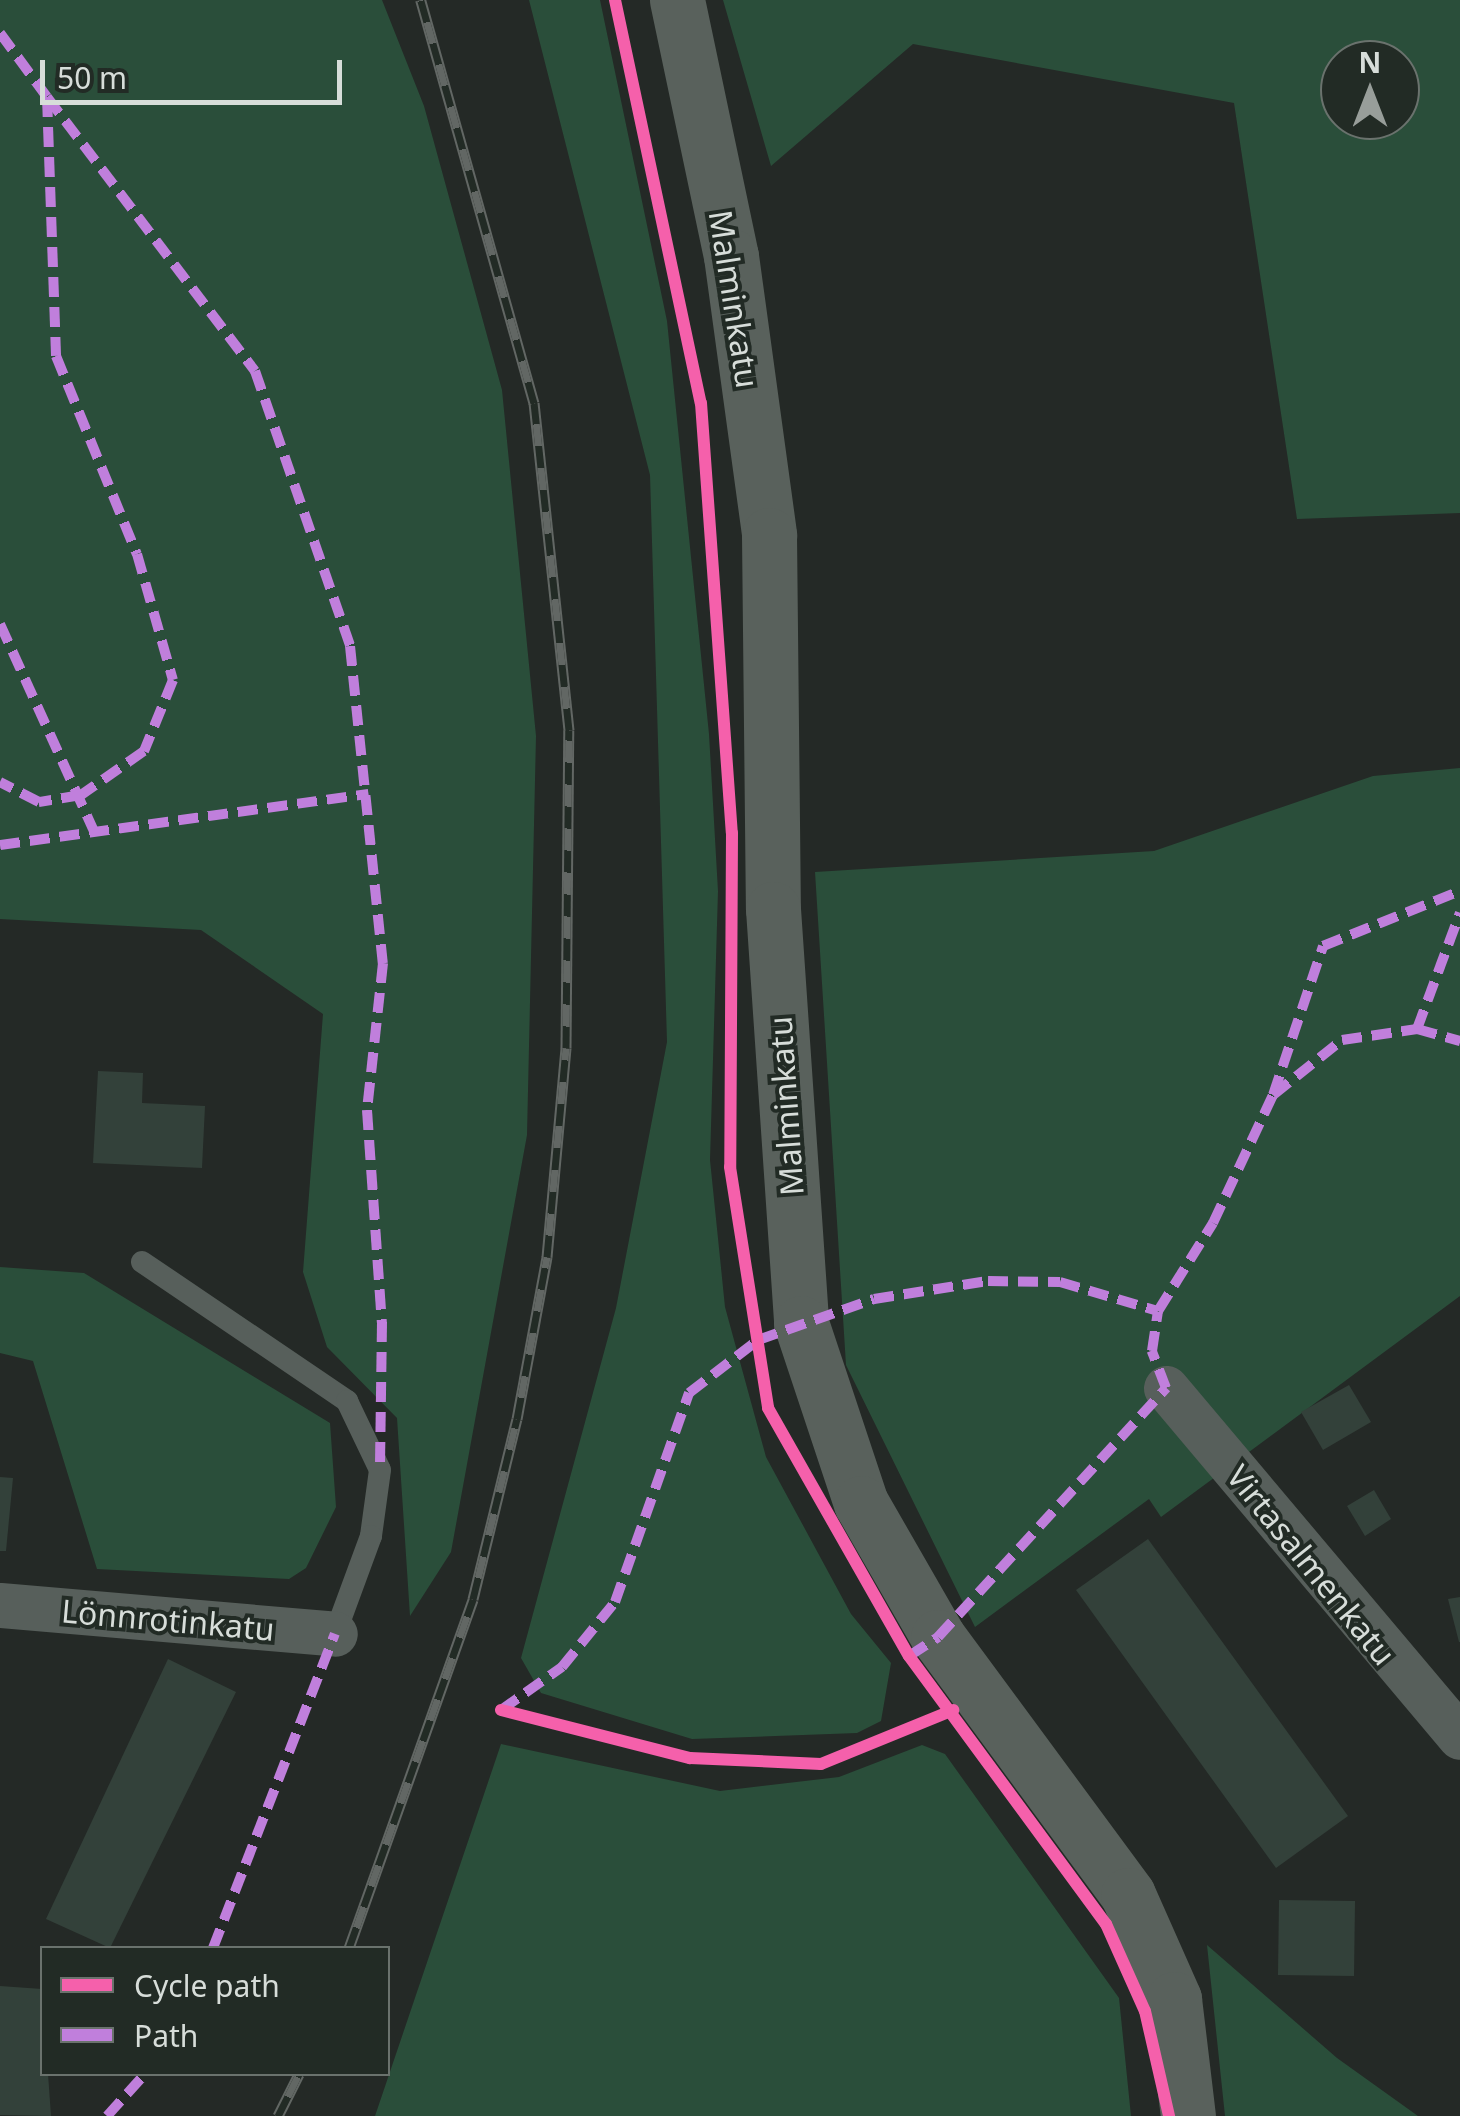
<!DOCTYPE html>
<meta charset="utf-8">
<style>
body{margin:0}
#map{position:relative;width:1460px;height:2116px;overflow:hidden;background:#242926;font-family:"Noto Sans",sans-serif}
div>[style]{position:absolute}
[style*='--x']{left:calc(var(--x)*1px);top:calc(var(--y)*1px);width:calc(var(--w)*1px);rotate:calc(var(--a)*1deg)}
.green>*{inset:0;background:#2a4e3a}
.building>*{inset:0;background:#33413a}
.lane>*{height:22px;margin:-11px;padding:0 11px;transform-origin:11px;border-radius:11px;background:#575f5b}
.street>*{height:45px;margin:-22.5px;padding:0 22.5px;transform-origin:22.5px;border-radius:22.5px;background:#575f5b}
.secondary>*{height:55px;margin:-27.5px;padding:0 27.5px;transform-origin:27.5px;border-radius:27.5px;background:#59615c}
.rail>*{height:11px;margin-top:-5.5px;transform-origin:0;background:repeating-linear-gradient(90deg,#222b25 0 22px,#626764 0 44px);box-sizing:border-box;border-block:2px solid #626764}
.quiet>*{height:10px;margin-top:-5px;transform-origin:0;background:repeating-linear-gradient(90deg,#c07fdc 0 20px,transparent 0 30px)}
.cycleway>*{height:12px;margin:-6px;padding:0 6px;transform-origin:6px;border-radius:6px;background:#f560ab}
span{translate:-50% -50%;white-space:nowrap;text-align:center;line-height:1.15;-webkit-text-stroke:8px #222b25;paint-order:stroke}
.street-label{font-size:32px;color:#d7ddd9}
.legend{position:absolute;left:40px;top:1946px;width:350px;height:130px;box-sizing:border-box;background:#222b25;border:2px solid #6a726d;margin:0;padding:12px 18px;list-style:none;font-size:30px;color:#d7ddd9}
.legend li{display:flex;align-items:center;gap:20px;height:50px}
.legend b{width:50px;border:2px solid #6a726d}
.north{position:absolute;left:1320px;top:40px;width:100px;height:100px;box-sizing:border-box;background:#222b25;border:2px solid #6a726d;border-radius:50%;rotate:0deg;font-size:28px;font-weight:700;line-height:40px;text-align:center;color:#d7ddd9}
.north::after{content:'';display:block;margin:auto;width:35px;height:45px;background:#989e9a;clip-path:polygon(50% 0,100% 100%,50% 72%,0 100%)}
.scale{position:absolute;left:40px;top:60px;width:302px;height:45px;box-sizing:border-box;border:5px solid #d7ddd9;border-top:0;padding-left:12px;font-size:30px;line-height:35px;white-space:nowrap;color:#d7ddd9;-webkit-text-stroke:8px #222b25;paint-order:stroke}
</style>
<div id="map">
<div class="green">
<i style="clip-path:polygon(0 0,382px 0,424px 106px,502px 390px,536px 736px,527px 1135px,451px 1552px,410px 1616px,397px 1418px,327px 1347px,303px 1272px,323px 1014px,201px 930px,0 919px)"></i>
<i style="clip-path:polygon(529px 0,600px 0,667px 321px,709px 734px,718px 891px,710px 1160px,725px 1307px,766px 1457px,851px 1614px,891px 1663px,881px 1721px,857px 1733px,692px 1739px,541px 1693px,521px 1658px,616px 1308px,667px 1042px,650px 475px)"></i>
<i style="clip-path:polygon(evenodd,723px 0,1460px 0,1460px 513px,1297px 519px,1234px 103px,913px 44px,771px 166px,723px 0,1340px 60px,1400px 60px,1400px 120px,1340px 120px,1340px 60px)"></i>
<i style="clip-path:polygon(1460px 768px,1460px 1296px,1161px 1517px,1149px 1499px,975px 1627px,846px 1365px,815px 872px,1154px 851px,1373px 776px)"></i>
<i style="clip-path:polygon(0 1267px,84px 1273px,330px 1423px,336px 1507px,306px 1568px,289px 1579px,97px 1569px,33px 1361px,0 1353px)"></i>
<i style="clip-path:polygon(501px 1744px,720px 1791px,839px 1777px,922px 1745px,945px 1754px,1119px 1998px,1131px 2116px,375px 2116px)"></i>
<i style="clip-path:polygon(1207px 1945px,1337px 2058px,1418px 2116px,1225px 2116px)"></i>
</div>
<div class="building">
<i style="clip-path:polygon(98px 1071px,143px 1073px,142px 1103px,205px 1106px,202px 1168px,93px 1163px)"></i>
<i style="clip-path:polygon(1349px 1385px,1371px 1422px,1323px 1450px,1301px 1412px)"></i>
<i style="clip-path:polygon(0 1477px,13px 1478px,6px 1551px,0 1551px)"></i>
<i style="clip-path:polygon(1374px 1490px,1391px 1519px,1365px 1536px,1347px 1506px)"></i>
<i style="clip-path:polygon(1148px 1539px,1348px 1816px,1276px 1868px,1076px 1590px)"></i>
<i style="clip-path:polygon(1460px 1597px,1460px 1642px,1459px 1642px,1448px 1599px)"></i>
<i style="clip-path:polygon(168px 1659px,236px 1692px,110px 1948px,46px 1919px)"></i>
<i style="clip-path:polygon(1279px 1900px,1355px 1901px,1354px 1976px,1278px 1975px)"></i>
<i style="clip-path:polygon(0 1986px,42px 1989px,51px 2116px,0 2115px)"></i>
</div>
<div class="lane">
<i style="--x:142;--y:1262;--w:248;--a:34.1"></i>
<i style="--x:347;--y:1401;--w:76;--a:64.4"></i>
<i style="--x:380;--y:1470;--w:67;--a:97.8"></i>
<i style="--x:371;--y:1536;--w:104;--a:110.2"></i>
</div>
<div class="street">
<i style="--x:1166;--y:1388;--w:456;--a:49.9"></i>
<i style="--x:0;--y:1605;--w:336;--a:4.9"></i>
</div>
<div class="secondary">
<i style="--x:677;--y:0;--w:262;--a:78.1"></i>
<i style="--x:731;--y:256;--w:282;--a:82.2"></i>
<i style="--x:769;--y:535;--w:374;--a:89.4"></i>
<i style="--x:773;--y:909;--w:415;--a:86.1"></i>
<i style="--x:801;--y:1323;--w:190;--a:71.6"></i>
<i style="--x:861;--y:1503;--w:155;--a:60.1"></i>
<i style="--x:938;--y:1637;--w:320;--a:53.6"></i>
<i style="--x:1128;--y:1895;--w:114;--a:66.1"></i>
<i style="--x:1174;--y:1999;--w:118;--a:83.2"></i>
</div>
<div class="rail">
<i style="--x:349;--y:1948;--w:370;--a:-70.4"></i>
<i style="--x:473;--y:1599;--w:185;--a:-76.3"></i>
<i style="--x:517;--y:1419;--w:165;--a:-79.5"></i>
<i style="--x:547;--y:1257;--w:210;--a:-84.8"></i>
<i style="--x:566;--y:1048;--w:318;--a:-89.5"></i>
<i style="--x:569;--y:730;--w:329;--a:-96.1"></i>
<i style="--x:534;--y:403;--w:419;--a:-105.7"></i>
<i style="--x:278;--y:2116;--w:47;--a:-63.4"></i>
</div>
<div class="quiet">
<i style="--x:0;--y:33;--w:79;--a:53.7"></i>
<i style="--x:47;--y:97;--w:259;--a:88"></i>
<i style="--x:56;--y:356;--w:214;--a:67.8"></i>
<i style="--x:137;--y:554;--w:131;--a:74.1"></i>
<i style="--x:173;--y:680;--w:77;--a:112.2"></i>
<i style="--x:144;--y:751;--w:77;--a:145.1"></i>
<i style="--x:81;--y:795;--w:43;--a:170.5"></i>
<i style="--x:39;--y:802;--w:44;--a:-152.9"></i>
<i style="--x:47;--y:97;--w:344;--a:52.8"></i>
<i style="--x:255;--y:371;--w:291;--a:70.9"></i>
<i style="--x:350;--y:646;--w:319;--a:84.1"></i>
<i style="--x:383;--y:963;--w:148;--a:96.2"></i>
<i style="--x:367;--y:1110;--w:213;--a:86"></i>
<i style="--x:382;--y:1322;--w:148;--a:90.8"></i>
<i style="--x:0;--y:624;--w:227;--a:65.6"></i>
<i style="--x:0;--y:845;--w:372;--a:-7.9"></i>
<i style="--x:1417;--y:1029;--w:124;--a:-69.7"></i>
<i style="--x:1273;--y:1095;--w:157;--a:-71.4"></i>
<i style="--x:1323;--y:946;--w:148;--a:-21.9"></i>
<i style="--x:909;--y:1656;--w:35;--a:-33"></i>
<i style="--x:938;--y:1637;--w:338;--a:-47.5"></i>
<i style="--x:1166;--y:1388;--w:40;--a:-111"></i>
<i style="--x:1152;--y:1351;--w:40;--a:-81.5"></i>
<i style="--x:1158;--y:1311;--w:104;--a:-58"></i>
<i style="--x:1213;--y:1223;--w:141;--a:-64.9"></i>
<i style="--x:1273;--y:1095;--w:88;--a:-38.6"></i>
<i style="--x:1342;--y:1040;--w:76;--a:-8.3"></i>
<i style="--x:1417;--y:1029;--w:45;--a:15.6"></i>
<i style="--x:501;--y:1710;--w:75;--a:-35.2"></i>
<i style="--x:562;--y:1667;--w:84;--a:-50.8"></i>
<i style="--x:615;--y:1602;--w:222;--a:-70.5"></i>
<i style="--x:689;--y:1393;--w:87;--a:-37.5"></i>
<i style="--x:758;--y:1340;--w:123;--a:-19.5"></i>
<i style="--x:874;--y:1299;--w:115;--a:-9"></i>
<i style="--x:988;--y:1281;--w:72;--a:0.8"></i>
<i style="--x:1060;--y:1282;--w:102;--a:16.5"></i>
<i style="--x:213;--y:1948;--w:337;--a:-68.8"></i>
<i style="--x:107;--y:2116;--w:57;--a:-47.9"></i>
</div>
<div class="cycleway">
<i style="--x:615;--y:0;--w:412;--a:78"></i>
<i style="--x:701;--y:403;--w:431;--a:85.9"></i>
<i style="--x:732;--y:833;--w:334;--a:90.3"></i>
<i style="--x:730;--y:1167;--w:244;--a:81"></i>
<i style="--x:768;--y:1408;--w:285;--a:60.4"></i>
<i style="--x:909;--y:1656;--w:333;--a:53.7"></i>
<i style="--x:1106;--y:1924;--w:95;--a:65.9"></i>
<i style="--x:1145;--y:2011;--w:108;--a:77.1"></i>
<i style="--x:501;--y:1710;--w:195;--a:14.3"></i>
<i style="--x:690;--y:1758;--w:131;--a:2.6"></i>
<i style="--x:821;--y:1764;--w:143;--a:-22.2"></i>
</div>
<div class="street-label">
<span style="left:734px;top:299px;rotate:81deg">Malminkatu</span>
<span style="left:786px;top:1106px;rotate:-94deg">Malminkatu</span>
<span style="left:1311px;top:1565px;rotate:51deg">Virtasalmenkatu</span>
<span style="left:168px;top:1620px;rotate:5deg">Lönnrotinkatu</span>
</div>
<ul class="legend">
<li><b style="height:12px;background:#f560ab"></b>Cycle path</li>
<li><b style="height:12px;background:#c07fdc"></b>Path</li>
</ul>
<div class="north">N</div>
<div class="scale">50 m</div>
</div>
